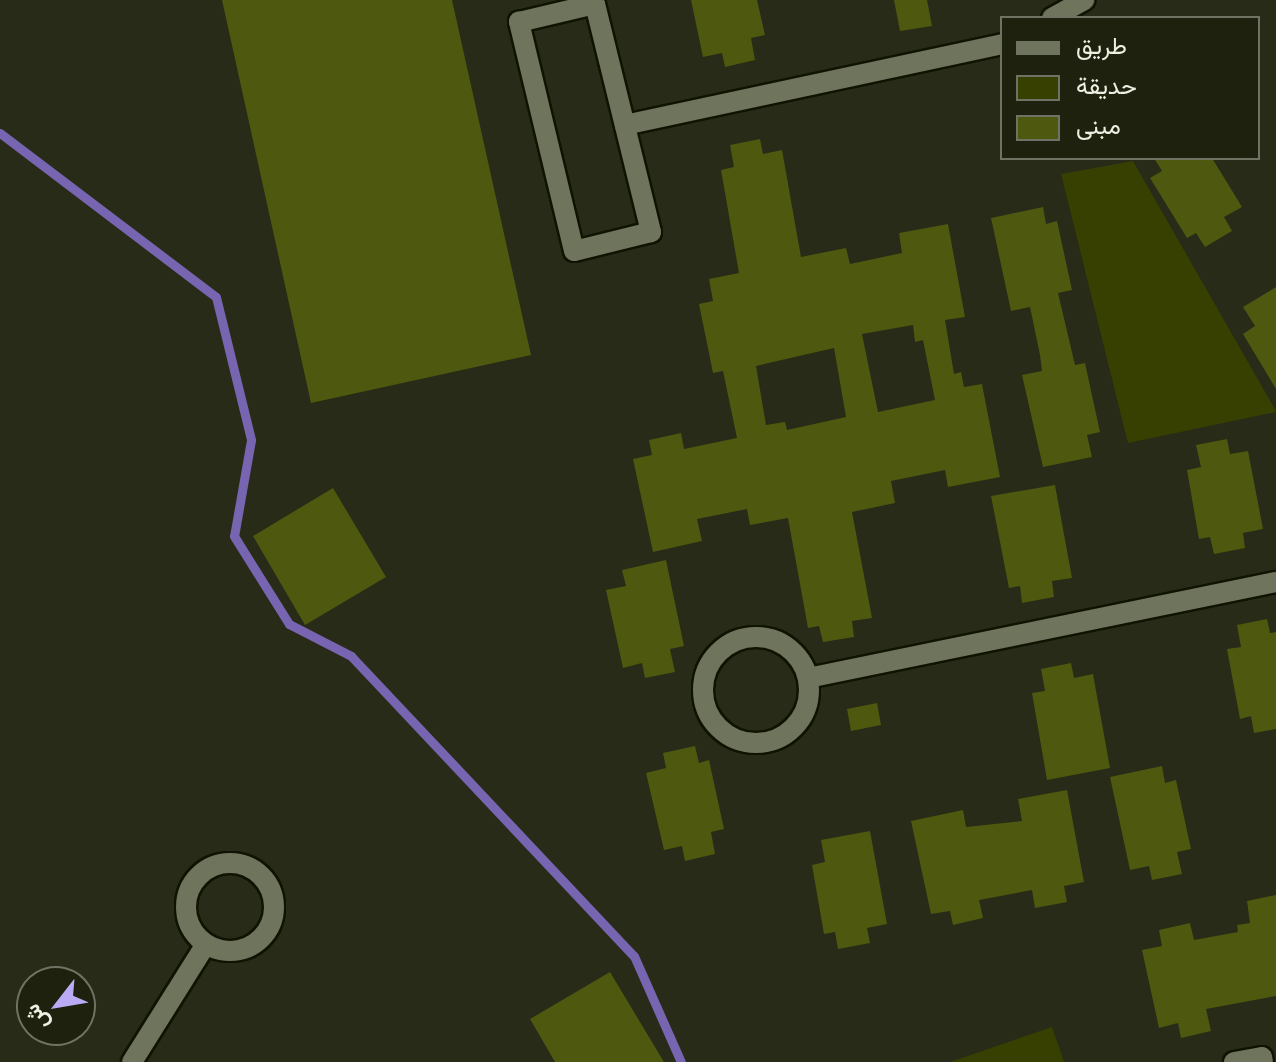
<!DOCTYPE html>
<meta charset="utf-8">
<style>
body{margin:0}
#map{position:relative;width:1276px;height:1062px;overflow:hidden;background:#272b17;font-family:"Nunito Sans",Vazirmatn,sans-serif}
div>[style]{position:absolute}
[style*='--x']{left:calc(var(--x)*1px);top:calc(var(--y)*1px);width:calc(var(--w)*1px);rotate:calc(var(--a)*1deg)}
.green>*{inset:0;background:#384001}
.stream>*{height:9px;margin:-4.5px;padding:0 4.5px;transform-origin:4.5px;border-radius:4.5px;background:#7865b1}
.building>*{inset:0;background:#4e580f}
.roads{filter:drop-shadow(2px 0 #101302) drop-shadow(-2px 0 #101302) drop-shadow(0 2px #101302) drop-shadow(0 -2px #101302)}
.minor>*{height:20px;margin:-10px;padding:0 10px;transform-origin:10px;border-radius:10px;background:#6f745d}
.minor>.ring{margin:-10px;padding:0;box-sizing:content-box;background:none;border:20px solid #6f745d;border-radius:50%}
span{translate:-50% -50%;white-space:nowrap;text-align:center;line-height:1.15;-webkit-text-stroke:7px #1e210e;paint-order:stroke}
.legend{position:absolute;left:1000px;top:16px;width:260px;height:144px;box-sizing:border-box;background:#1e210e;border:2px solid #707363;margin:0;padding:10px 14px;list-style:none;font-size:24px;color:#ecefe2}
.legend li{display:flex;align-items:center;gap:16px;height:40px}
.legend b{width:40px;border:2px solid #707363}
.north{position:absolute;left:16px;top:966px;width:80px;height:80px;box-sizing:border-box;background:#1e210e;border:2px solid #707363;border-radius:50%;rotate:239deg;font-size:22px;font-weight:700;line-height:32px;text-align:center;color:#ecefe2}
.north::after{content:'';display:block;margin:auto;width:28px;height:36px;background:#bbaaf6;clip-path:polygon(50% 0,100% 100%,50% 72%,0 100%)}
</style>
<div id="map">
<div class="green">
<i style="clip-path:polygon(1133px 161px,1276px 411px,1276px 412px,1128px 443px,1061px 174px)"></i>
<i style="clip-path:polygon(1052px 1027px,1064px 1062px,950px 1062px)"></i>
</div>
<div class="stream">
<i style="--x:0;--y:133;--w:271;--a:37.2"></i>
<i style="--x:216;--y:297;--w:147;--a:76.2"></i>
<i style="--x:251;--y:440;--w:97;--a:100"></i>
<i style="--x:234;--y:536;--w:104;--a:58"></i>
<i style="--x:289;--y:624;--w:70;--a:27.3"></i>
<i style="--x:351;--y:656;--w:412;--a:46.7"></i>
<i style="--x:634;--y:956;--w:116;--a:66.1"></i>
</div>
<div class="building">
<i style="clip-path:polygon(222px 0,452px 0,531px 355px,311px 403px)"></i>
<i style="clip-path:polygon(691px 0,757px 0,765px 35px,751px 38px,755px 60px,725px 67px,722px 53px,703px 57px)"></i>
<i style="clip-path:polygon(894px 0,927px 0,932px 26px,900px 31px)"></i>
<i style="clip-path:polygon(evenodd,760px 139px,763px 154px,782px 150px,801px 257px,846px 248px,850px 264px,902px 253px,899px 233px,948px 224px,965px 317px,945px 320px,954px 374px,961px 372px,964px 387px,982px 384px,1000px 477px,948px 487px,945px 470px,891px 481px,895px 503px,852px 512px,872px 618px,852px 621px,854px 637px,823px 642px,819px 626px,808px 628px,788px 518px,750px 525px,747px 509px,697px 519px,702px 541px,653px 552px,633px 459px,652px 455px,649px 440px,681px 433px,684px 449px,737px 438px,723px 371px,713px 373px,699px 304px,713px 301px,709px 279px,739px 273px,721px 170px,734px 167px,730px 145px,760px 139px,913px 325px,915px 342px,923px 340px,935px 400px,878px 412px,862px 334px,913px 325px,760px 139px,834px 348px,846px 417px,787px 430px,785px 422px,766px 425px,756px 366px,834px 348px)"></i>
<i style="clip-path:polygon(1154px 158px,1212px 158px,1242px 207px,1224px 217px,1232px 231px,1205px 247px,1196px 233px,1187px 238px,1150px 178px,1162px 171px)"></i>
<i style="clip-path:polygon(1043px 207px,1046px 224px,1057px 221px,1072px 290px,1058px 293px,1075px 365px,1085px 363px,1100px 432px,1087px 435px,1092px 457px,1043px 467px,1022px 375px,1042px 371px,1040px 355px,1030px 307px,1011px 311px,991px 218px)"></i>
<i style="clip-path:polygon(1276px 287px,1276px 389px,1243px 334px,1255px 326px,1243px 307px)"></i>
<i style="clip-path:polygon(1227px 439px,1230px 454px,1248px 451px,1263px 529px,1243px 533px,1245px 548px,1214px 554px,1210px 537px,1199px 539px,1187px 470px,1201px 467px,1196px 445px)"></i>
<i style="clip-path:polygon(1055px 485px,1072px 578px,1052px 581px,1054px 597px,1022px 603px,1020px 586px,1009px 588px,991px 496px)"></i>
<i style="clip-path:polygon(333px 488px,386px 577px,305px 625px,253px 536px)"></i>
<i style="clip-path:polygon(666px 560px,684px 646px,670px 649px,675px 672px,645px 678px,642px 663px,623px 668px,606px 590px,626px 586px,622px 570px)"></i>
<i style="clip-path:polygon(1267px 619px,1270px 633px,1276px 632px,1276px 729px,1254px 733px,1251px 716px,1240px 719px,1227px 649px,1241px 647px,1237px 625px)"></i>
<i style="clip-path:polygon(1071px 663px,1074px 678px,1093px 674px,1110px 768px,1047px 780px,1032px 693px,1045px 691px,1041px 669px)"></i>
<i style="clip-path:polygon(877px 703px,881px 725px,851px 731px,847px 709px)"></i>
<i style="clip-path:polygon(695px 746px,699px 763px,709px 760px,724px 829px,711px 832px,715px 854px,685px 861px,682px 846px,664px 850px,646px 773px,666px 768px,663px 753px)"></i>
<i style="clip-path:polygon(1162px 766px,1165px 783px,1176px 780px,1191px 849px,1177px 852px,1182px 874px,1152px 880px,1149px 866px,1130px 870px,1110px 777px)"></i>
<i style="clip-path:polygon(1067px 790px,1084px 882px,1064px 886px,1067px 902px,1035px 908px,1032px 890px,979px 900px,983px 918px,953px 925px,950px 911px,931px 914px,911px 821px,963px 810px,966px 827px,1022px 821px,1018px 799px)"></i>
<i style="clip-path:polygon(870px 831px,887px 924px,867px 928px,870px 943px,838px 949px,835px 932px,824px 934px,812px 865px,825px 862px,821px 840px)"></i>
<i style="clip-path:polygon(1276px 895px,1276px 996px,1206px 1009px,1211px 1031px,1181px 1038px,1178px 1023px,1159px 1028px,1142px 950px,1162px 946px,1159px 930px,1190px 923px,1194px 940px,1238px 932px,1237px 925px,1250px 923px,1247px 901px)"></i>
<i style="clip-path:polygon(610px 972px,664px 1062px,555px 1062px,530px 1019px)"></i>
</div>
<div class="roads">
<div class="minor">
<i style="--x:595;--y:4;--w:235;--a:76.2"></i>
<i style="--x:651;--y:232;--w:79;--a:166.1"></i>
<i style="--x:574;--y:251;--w:236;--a:-103.5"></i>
<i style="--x:519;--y:22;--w:78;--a:-13.3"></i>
<i style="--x:1052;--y:18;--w:37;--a:-29"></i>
<i style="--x:625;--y:125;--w:386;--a:-12.1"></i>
<i class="ring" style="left:703px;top:637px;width:86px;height:86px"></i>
<i style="--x:808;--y:678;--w:478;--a:-11.6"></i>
<i class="ring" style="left:186px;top:863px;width:68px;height:68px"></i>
<i style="--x:132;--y:1062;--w:139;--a:-57.9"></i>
<i style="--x:1234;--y:1062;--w:28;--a:-10"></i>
<i style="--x:1262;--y:1057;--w:5;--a:79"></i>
</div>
</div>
<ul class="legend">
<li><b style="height:10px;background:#6f745d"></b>طريق</li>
<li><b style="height:22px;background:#384001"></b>حديقة</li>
<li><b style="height:22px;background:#4e580f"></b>مبنى</li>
</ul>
<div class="north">ش</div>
</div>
